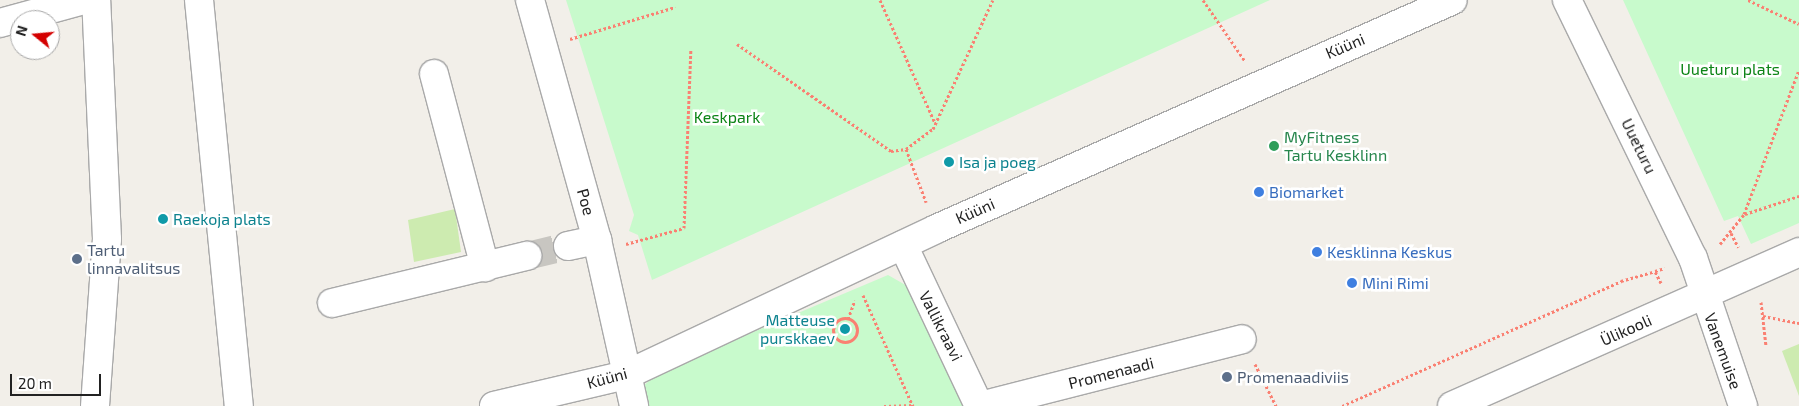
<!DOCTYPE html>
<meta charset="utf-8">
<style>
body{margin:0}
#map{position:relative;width:1799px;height:406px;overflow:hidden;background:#f2efe9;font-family:"Exo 2",sans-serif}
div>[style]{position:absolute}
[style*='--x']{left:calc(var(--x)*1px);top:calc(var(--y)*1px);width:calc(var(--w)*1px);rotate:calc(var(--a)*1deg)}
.grass>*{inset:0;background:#cdebb0}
.park>*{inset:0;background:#c8facc}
.minor-tunnel>*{height:28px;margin-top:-14px;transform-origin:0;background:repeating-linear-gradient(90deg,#c8c6c1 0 28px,transparent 0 42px)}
.path>*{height:3px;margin-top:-1.5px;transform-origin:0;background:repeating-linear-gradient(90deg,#fa8072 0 2.5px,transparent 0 5px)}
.path>.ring{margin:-1.5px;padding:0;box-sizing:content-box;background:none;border:3px solid #fa8072;border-radius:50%}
.roads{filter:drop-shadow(1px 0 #a9a9a9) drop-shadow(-1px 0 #a9a9a9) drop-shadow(0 1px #a9a9a9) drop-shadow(0 -1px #a9a9a9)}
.minor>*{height:28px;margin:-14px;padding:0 14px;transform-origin:14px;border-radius:14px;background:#fff}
.dots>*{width:14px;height:14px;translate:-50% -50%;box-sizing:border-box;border:2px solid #fff;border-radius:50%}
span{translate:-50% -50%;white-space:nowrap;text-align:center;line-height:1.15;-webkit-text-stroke:5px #fff;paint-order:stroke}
.street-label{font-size:16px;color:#222}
.park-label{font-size:16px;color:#0c8416}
.leisure-label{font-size:16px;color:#27864d}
.left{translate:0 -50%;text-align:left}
.culture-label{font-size:16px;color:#0d838f}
.right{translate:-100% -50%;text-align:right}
.shop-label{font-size:16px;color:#366cbe}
.service-label{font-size:16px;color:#4e5e75}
.north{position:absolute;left:10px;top:10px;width:50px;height:50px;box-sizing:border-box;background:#fff;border:1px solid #a7a7a7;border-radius:50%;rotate:287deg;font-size:14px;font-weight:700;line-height:20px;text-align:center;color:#222}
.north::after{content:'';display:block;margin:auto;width:18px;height:22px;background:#d40000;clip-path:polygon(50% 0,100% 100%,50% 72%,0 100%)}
.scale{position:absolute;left:10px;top:374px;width:91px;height:22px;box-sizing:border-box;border:2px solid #222;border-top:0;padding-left:6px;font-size:15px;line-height:18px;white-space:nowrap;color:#222;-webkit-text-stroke:4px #fff;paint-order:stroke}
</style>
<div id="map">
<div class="grass">
<i style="clip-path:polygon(455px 209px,461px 252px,414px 262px,408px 220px)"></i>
<i style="clip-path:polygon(1799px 344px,1799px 396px,1782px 351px)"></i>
</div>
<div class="park">
<i style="clip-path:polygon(566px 0,1270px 0,652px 280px,638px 235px,629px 231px,634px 215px)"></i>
<i style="clip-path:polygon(1623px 0,1799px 0,1799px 223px,1751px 244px,1738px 216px,1724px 221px)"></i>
<i style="clip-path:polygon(888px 275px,909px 287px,970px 406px,634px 406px,631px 396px,661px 371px)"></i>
</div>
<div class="minor-tunnel">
<i style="--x:527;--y:256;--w:42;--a:-13.7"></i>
</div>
<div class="path">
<i style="--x:880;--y:0;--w:133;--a:65.9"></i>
<i style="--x:1203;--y:0;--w:74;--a:55.5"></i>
<i style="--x:1748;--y:0;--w:56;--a:25.2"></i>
<i style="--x:570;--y:39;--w:110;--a:-16.9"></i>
<i style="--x:737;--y:44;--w:188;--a:34.8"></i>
<i style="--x:891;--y:151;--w:15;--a:-8"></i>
<i style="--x:906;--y:149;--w:34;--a:-37"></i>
<i style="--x:933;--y:129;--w:142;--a:-65.1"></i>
<i style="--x:906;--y:149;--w:57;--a:69.3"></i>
<i style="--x:1745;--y:214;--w:57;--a:-18.4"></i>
<i style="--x:1731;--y:233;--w:16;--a:63"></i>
<i style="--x:626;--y:244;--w:60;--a:-15.4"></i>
<i style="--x:684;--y:228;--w:179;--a:-87.8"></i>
<i style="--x:1720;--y:244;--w:38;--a:-51"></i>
<i style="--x:1744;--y:214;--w:154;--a:-69.1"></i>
<i style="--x:1661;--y:283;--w:13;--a:-117"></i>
<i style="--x:1655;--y:271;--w:10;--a:-17"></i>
<i style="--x:863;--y:295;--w:122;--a:65.8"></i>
<i style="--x:1761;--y:302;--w:44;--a:83.5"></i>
<i style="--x:1763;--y:316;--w:37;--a:11"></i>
<i class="ring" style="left:833px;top:318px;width:21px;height:21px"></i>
<i style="--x:848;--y:319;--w:20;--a:-70"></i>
<i style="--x:1255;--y:364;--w:47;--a:63.4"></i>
<i style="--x:884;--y:406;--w:29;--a:-2"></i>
<i style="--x:1342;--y:406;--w:306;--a:-24.1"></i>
<i style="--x:1621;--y:281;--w:35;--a:-16"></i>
</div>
<div class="roads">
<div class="minor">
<i style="--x:199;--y:0;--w:408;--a:84.4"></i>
<i style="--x:530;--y:0;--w:249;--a:74.4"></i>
<i style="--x:597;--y:240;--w:170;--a:77.4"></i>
<i style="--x:1567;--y:0;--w:287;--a:64"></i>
<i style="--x:1693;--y:258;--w:156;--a:71.3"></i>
<i style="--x:0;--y:23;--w:87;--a:-15.3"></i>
<i style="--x:434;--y:74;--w:200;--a:75.2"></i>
<i style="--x:903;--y:245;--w:178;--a:64.7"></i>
<i style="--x:568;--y:246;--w:30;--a:-12"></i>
<i style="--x:332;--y:303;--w:201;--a:-13.6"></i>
<i style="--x:95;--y:406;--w:167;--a:-85.9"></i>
<i style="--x:107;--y:239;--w:239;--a:-92.6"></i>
<i style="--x:494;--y:406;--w:136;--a:-13.2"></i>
<i style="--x:626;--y:375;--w:343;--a:-25.2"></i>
<i style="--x:936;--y:229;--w:565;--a:-23.89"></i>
<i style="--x:980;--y:406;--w:270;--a:-14.3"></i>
<i style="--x:1452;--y:406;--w:380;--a:-23.9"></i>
</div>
</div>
<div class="dots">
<i style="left:1274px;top:146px;background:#2e9e5b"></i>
<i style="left:949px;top:162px;background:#0f9aa8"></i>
<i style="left:1259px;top:192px;background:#3f7fe0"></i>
<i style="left:163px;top:219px;background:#0f9aa8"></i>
<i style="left:1317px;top:252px;background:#3f7fe0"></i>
<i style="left:77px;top:259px;background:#5c6f8a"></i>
<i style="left:1352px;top:283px;background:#3f7fe0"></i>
<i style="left:845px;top:329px;background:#0f9aa8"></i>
<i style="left:1227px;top:377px;background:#5c6f8a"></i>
</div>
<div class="street-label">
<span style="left:1345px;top:46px;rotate:-23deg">Küüni</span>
<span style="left:1639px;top:146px;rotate:64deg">Uueturu</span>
<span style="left:586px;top:202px;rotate:74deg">Poe</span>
<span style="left:975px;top:211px;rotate:-24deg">Küüni</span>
<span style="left:941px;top:326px;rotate:63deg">Vallikraavi</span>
<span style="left:1626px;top:330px;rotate:-24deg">Ülikooli</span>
<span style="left:1723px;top:351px;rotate:70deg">Vanemuise</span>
<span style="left:1111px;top:373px;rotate:-14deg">Promenaadi</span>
<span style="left:607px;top:378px;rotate:-15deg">Küüni</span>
</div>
<div class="park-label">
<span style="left:1730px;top:69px">Uueturu plats</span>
<span style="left:727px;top:117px">Keskpark</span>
</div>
<div class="leisure-label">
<span class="left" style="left:1284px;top:146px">MyFitness<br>Tartu Kesklinn</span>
</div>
<div class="culture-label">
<span class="left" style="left:959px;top:162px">Isa ja poeg</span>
<span class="left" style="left:173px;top:219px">Raekoja plats</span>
<span class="right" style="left:835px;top:329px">Matteuse<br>purskkaev</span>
</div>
<div class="shop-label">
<span class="left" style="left:1269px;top:192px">Biomarket</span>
<span class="left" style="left:1327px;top:252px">Kesklinna Keskus</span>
<span class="left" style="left:1362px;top:283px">Mini Rimi</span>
</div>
<div class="service-label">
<span class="left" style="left:87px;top:259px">Tartu<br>linnavalitsus</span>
<span class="left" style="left:1237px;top:377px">Promenaadiviis</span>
</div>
<div class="north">N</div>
<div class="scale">20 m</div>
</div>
